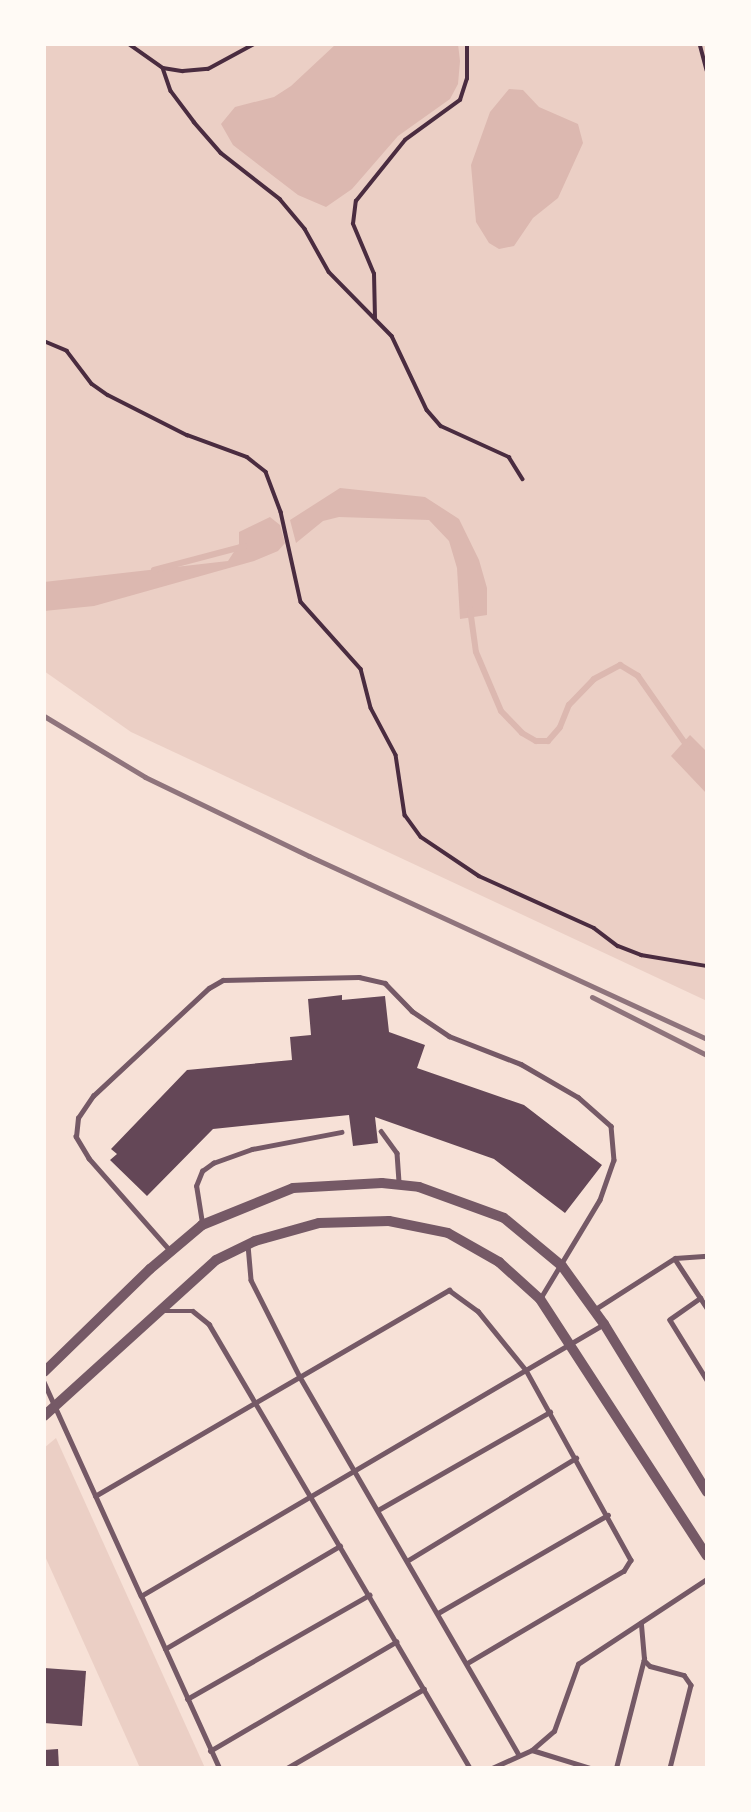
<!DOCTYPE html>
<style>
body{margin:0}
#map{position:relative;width:751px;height:1812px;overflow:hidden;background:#f7e1d7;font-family:"Roboto Condensed",sans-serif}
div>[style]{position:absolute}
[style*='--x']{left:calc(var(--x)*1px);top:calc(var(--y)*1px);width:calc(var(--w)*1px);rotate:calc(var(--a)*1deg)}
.green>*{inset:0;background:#ebcfc5}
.water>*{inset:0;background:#dcb8b0}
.stream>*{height:6px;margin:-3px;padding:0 3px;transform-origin:3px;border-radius:3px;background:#dcb8b0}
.building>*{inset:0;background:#644757}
.path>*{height:3.5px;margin:-1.75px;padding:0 1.75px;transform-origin:1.75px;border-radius:1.75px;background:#4a2c40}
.service>*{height:4.5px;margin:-2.25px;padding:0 2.25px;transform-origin:2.25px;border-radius:2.25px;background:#755966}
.tertiary>*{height:10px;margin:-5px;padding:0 5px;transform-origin:5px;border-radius:5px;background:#755966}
.rail>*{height:5px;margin:-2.5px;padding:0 2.5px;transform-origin:2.5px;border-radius:2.5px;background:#8f747c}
span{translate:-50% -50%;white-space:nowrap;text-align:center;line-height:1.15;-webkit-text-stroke:7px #fffaf5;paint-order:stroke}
.frame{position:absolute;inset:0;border:46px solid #fffaf5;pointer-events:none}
</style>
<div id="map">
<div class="green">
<i style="clip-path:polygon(44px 44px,707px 44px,707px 1001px,131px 732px,44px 671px)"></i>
<i style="clip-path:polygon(56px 1438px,205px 1768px,140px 1768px,44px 1554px,44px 1448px)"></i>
</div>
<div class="water">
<i style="clip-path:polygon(336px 44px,458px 44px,460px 61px,458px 84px,450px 99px,398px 136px,352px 189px,326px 207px,298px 195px,233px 145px,221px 124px,235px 107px,274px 97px,291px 86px)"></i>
<i style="clip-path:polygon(509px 89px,523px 90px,539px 107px,578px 124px,583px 143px,558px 198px,533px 218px,514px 246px,499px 249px,489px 243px,476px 222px,471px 165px,490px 112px)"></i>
<i style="clip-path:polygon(340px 488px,425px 497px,459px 519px,479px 560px,487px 588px,487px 615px,460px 619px,457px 568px,449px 541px,429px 520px,339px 517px,323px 521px,296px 543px,290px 520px)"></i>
<i style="clip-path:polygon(270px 517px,280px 525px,285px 543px,278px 551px,254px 561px,94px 606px,44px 611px,44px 582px,228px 561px,239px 544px,239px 532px)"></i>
<i style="clip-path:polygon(690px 735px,707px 752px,707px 794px,671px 756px)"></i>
</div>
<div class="stream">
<i style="--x:154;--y:570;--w:94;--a:-14.8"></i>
<i style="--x:470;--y:609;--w:43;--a:82.1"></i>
<i style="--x:476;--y:652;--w:64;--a:67"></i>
<i style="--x:501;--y:711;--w:30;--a:46"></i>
<i style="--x:522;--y:733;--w:16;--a:30"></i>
<i style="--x:536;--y:741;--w:12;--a:0"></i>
<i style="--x:548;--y:741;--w:18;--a:-49"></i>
<i style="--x:560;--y:727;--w:24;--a:-68"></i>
<i style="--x:569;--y:705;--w:36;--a:-46"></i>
<i style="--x:594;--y:679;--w:30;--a:-28"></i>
<i style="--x:620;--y:665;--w:21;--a:31"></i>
<i style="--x:638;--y:676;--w:85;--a:55"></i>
</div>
<div class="building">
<i style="clip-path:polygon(342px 995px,342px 1000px,385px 996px,389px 1032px,425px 1045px,417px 1068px,524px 1105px,602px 1165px,565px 1213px,494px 1159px,375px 1117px,378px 1143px,353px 1146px,349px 1115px,213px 1129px,147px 1196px,110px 1160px,117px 1154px,111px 1149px,187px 1070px,292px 1060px,290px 1037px,311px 1035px,308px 999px)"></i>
<i style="clip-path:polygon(44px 1668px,86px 1671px,82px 1726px,44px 1723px)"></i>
<i style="clip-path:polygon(58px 1749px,59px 1768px,44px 1768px,44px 1750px)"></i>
</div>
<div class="path">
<i style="--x:129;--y:44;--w:42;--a:35.2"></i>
<i style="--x:163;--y:68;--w:20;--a:9"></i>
<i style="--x:183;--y:71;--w:25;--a:-5"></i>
<i style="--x:208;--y:69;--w:52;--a:-28.5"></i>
<i style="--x:700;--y:44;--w:27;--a:75"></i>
<i style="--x:163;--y:68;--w:24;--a:71"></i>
<i style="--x:171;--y:91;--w:39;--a:53"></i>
<i style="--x:194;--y:122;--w:41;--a:48.9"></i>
<i style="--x:221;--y:153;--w:75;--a:37.9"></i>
<i style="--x:280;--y:199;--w:39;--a:50"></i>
<i style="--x:305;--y:229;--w:49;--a:60.8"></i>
<i style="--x:329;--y:272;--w:90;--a:45.5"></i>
<i style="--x:392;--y:336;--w:82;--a:64.7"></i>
<i style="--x:427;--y:410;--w:21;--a:49"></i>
<i style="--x:441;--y:426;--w:75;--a:24.5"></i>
<i style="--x:509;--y:457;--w:26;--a:58"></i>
<i style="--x:375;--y:318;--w:44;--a:-91.3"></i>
<i style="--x:374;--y:274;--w:54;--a:-112.8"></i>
<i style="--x:353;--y:224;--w:23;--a:-83"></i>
<i style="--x:356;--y:201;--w:78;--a:-51.2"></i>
<i style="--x:405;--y:140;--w:68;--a:-36"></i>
<i style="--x:460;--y:100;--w:22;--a:-72"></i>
<i style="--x:467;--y:79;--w:35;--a:-90"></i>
<i style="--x:44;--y:341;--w:25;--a:23"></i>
<i style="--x:67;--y:351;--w:41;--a:52.9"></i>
<i style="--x:92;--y:384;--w:19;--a:35"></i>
<i style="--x:108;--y:395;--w:89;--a:26.9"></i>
<i style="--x:187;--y:435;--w:64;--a:20.1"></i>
<i style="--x:247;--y:457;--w:24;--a:38"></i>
<i style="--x:266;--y:472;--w:43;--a:69.4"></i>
<i style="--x:281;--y:512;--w:92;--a:77.5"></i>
<i style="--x:301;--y:602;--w:90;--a:48.2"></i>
<i style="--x:361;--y:669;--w:40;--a:75.6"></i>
<i style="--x:371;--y:708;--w:53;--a:62"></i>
<i style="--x:396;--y:755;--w:61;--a:81.5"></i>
<i style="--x:405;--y:815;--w:27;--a:54"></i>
<i style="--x:421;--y:837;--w:70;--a:33.9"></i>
<i style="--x:479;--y:876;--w:126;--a:24.3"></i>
<i style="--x:594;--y:928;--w:30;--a:37"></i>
<i style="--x:618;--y:946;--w:25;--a:21"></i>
<i style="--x:641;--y:955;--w:67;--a:9.5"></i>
</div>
<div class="service">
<i style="--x:381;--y:1131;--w:27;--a:54"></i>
<i style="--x:397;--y:1153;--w:31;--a:86"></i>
<i style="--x:202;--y:1223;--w:37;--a:-99"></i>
<i style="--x:196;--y:1186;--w:16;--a:-68"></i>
<i style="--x:202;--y:1171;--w:14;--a:-36"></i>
<i style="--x:213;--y:1163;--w:41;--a:-19.7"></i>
<i style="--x:252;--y:1149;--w:91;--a:-10.8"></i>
<i style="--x:248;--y:1245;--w:35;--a:85"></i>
<i style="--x:251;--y:1280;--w:109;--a:63.2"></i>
<i style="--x:300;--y:1377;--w:435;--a:59.9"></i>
<i style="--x:170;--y:1251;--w:123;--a:-131.4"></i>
<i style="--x:89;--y:1159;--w:26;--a:-121"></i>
<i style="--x:76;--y:1137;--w:19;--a:-84"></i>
<i style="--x:78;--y:1118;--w:27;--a:-56"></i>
<i style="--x:93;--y:1096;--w:158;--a:-43"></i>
<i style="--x:209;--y:988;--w:16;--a:-30"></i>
<i style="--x:223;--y:980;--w:136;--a:-1.3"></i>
<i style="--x:359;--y:977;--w:27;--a:13"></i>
<i style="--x:385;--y:983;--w:39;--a:46"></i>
<i style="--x:412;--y:1011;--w:45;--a:34"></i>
<i style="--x:449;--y:1036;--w:77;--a:21.3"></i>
<i style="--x:521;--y:1064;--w:66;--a:30.1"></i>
<i style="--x:578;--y:1097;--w:44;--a:41.3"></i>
<i style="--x:611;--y:1126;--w:34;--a:85"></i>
<i style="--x:614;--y:1160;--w:42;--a:109.3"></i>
<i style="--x:600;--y:1200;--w:114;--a:121"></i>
<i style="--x:675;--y:1259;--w:59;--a:56.9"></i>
<i style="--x:701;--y:1298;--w:38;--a:145"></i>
<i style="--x:670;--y:1320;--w:70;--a:58.3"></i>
<i style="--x:594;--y:1310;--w:96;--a:-32.7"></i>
<i style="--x:675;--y:1258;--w:32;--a:-4"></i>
<i style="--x:163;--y:1311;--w:30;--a:0"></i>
<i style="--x:193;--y:1311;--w:21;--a:39"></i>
<i style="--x:209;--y:1324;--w:515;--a:59.55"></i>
<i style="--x:44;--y:1382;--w:235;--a:65.6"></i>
<i style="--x:95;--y:1496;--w:410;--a:-30.2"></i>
<i style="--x:449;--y:1290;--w:36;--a:36"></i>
<i style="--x:478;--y:1311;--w:76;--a:50.9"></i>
<i style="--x:526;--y:1370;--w:217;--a:61.1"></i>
<i style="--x:631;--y:1560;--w:13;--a:122"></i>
<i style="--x:624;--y:1571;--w:182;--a:149.4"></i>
<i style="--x:378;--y:1510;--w:198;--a:-29.7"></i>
<i style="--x:407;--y:1561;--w:198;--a:-31.4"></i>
<i style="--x:438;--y:1613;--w:196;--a:-30"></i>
<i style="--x:165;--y:1649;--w:203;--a:-30.5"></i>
<i style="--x:644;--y:1660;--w:8;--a:45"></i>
<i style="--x:650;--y:1666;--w:35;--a:15"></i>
<i style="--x:684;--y:1675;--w:12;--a:55"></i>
<i style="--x:691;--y:1685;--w:86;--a:104.2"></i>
<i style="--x:187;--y:1699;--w:210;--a:-29.7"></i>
<i style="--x:532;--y:1750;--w:61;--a:17.2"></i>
<i style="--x:210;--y:1751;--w:216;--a:-30.4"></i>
<i style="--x:219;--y:1768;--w:189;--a:-114.4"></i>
<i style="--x:141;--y:1596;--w:537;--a:-30.43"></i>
<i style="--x:287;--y:1768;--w:158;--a:-30"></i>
<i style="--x:492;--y:1768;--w:44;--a:-24.2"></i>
<i style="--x:532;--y:1750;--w:29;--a:-41"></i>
<i style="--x:554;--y:1731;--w:71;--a:-70.3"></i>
<i style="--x:578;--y:1664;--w:154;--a:-33.4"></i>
<i style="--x:616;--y:1768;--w:113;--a:-75.6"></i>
<i style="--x:644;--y:1659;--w:36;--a:-95"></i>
</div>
<div class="tertiary">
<i style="--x:44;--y:1372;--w:148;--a:-44.2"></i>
<i style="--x:150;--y:1269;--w:68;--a:-40.2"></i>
<i style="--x:202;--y:1225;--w:98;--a:-22.1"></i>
<i style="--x:293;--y:1188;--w:89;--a:-3.2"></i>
<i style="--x:382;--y:1183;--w:37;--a:6"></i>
<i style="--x:419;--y:1187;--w:90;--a:20"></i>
<i style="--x:504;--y:1218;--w:75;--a:39.6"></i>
<i style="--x:562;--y:1266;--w:72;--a:54.1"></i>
<i style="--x:604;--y:1324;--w:197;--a:58.5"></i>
<i style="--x:44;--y:1416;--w:232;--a:-42.2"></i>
<i style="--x:216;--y:1260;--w:43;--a:-26"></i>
<i style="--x:255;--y:1241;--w:66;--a:-15.7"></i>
<i style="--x:319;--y:1223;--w:70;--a:-1.6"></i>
<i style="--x:389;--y:1221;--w:60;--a:11.5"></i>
<i style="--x:448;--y:1233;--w:59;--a:29.6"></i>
<i style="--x:499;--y:1262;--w:55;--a:42.1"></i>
<i style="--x:540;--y:1299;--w:306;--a:57"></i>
</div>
<div class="rail">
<i style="--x:44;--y:716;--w:118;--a:31.1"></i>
<i style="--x:145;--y:777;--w:182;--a:25.7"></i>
<i style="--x:309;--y:856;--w:438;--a:24.7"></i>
<i style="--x:592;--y:997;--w:129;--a:26.8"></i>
</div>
<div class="frame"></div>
</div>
